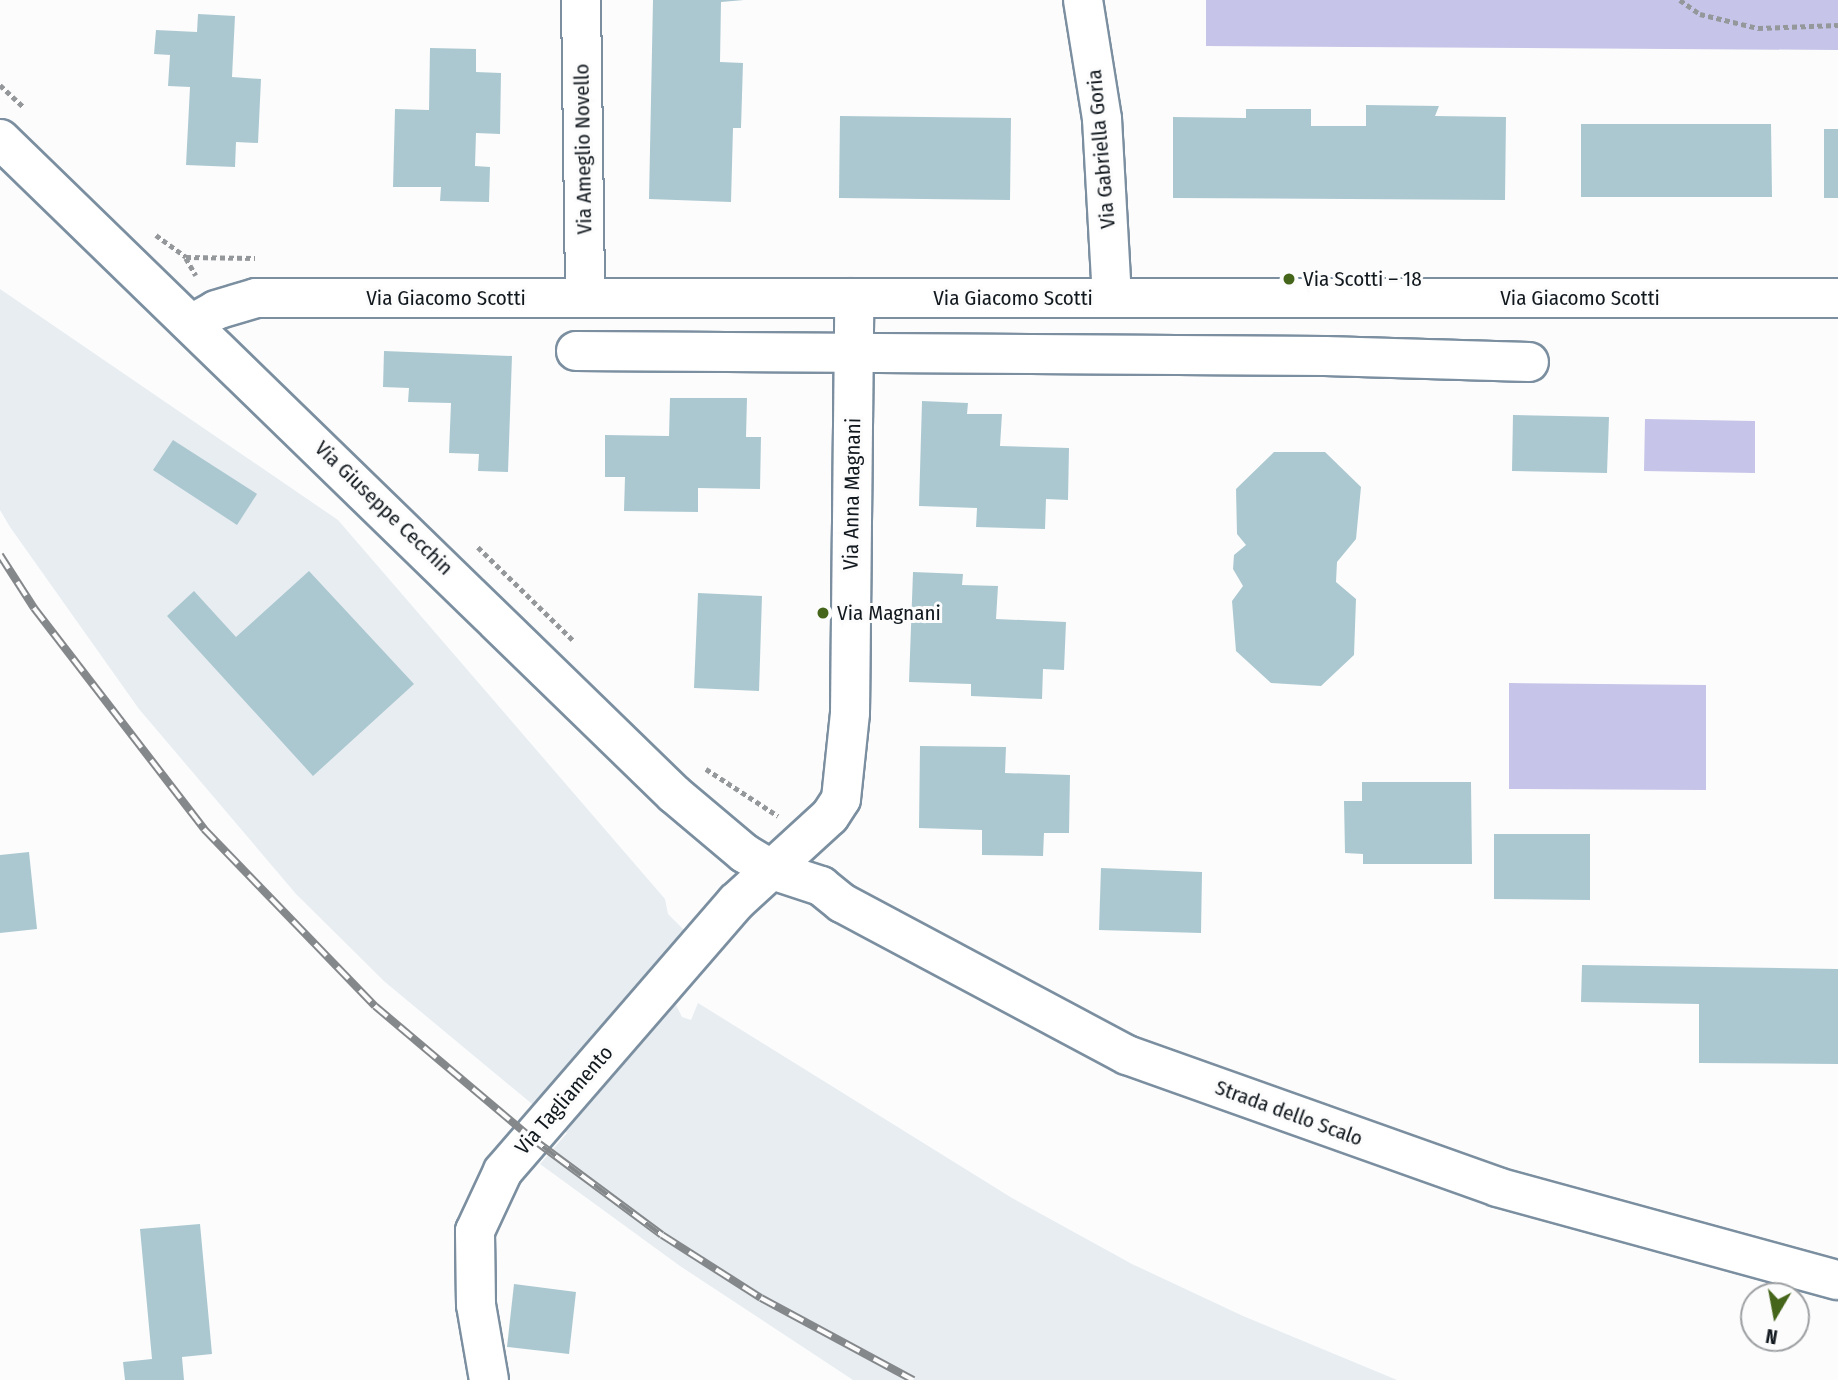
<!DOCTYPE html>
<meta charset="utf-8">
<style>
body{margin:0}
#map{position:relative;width:1838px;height:1380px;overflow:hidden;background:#fcfcfc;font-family:"Fira Sans Condensed",sans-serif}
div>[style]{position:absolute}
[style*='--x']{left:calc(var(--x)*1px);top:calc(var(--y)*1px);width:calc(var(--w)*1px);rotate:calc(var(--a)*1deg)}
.built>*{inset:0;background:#e7edf1}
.green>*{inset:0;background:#c6c4e8}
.building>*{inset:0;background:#abc8d1}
.path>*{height:4.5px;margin-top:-2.25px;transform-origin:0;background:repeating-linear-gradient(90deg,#95989b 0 5px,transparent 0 8.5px)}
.roads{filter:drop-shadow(2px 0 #7b8fa0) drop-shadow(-2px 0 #7b8fa0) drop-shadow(0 2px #7b8fa0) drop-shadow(0 -2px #7b8fa0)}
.minor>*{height:38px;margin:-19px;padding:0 19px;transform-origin:19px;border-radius:19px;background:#fff}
.rail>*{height:8px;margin-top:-4px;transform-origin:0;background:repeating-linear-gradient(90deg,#fcfcfc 0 16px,#85888b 0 32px);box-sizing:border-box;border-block:2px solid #85888b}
.dots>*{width:19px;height:19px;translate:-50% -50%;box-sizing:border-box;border:4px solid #fcfcfc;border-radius:50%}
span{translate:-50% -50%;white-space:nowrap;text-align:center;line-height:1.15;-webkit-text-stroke:6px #fcfcfc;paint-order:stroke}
.street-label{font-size:21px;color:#11181e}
.poi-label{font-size:21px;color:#11181e}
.left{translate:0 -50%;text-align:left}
.north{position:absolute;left:1740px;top:1282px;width:70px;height:70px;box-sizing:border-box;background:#fcfcfc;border:2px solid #9ea1a3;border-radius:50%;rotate:190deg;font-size:19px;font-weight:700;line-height:28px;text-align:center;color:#11181e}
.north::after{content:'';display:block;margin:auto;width:24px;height:32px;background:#45651a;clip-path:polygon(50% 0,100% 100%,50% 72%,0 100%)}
</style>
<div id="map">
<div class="built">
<i style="clip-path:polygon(0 289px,338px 520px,665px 899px,668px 914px,683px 929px,724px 946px,676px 1005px,682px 1017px,691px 1020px,698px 1003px,1012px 1198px,1132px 1264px,1243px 1316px,1397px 1380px,853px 1380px,680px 1266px,540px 1164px,567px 1133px,385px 982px,296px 894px,139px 709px,10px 527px,0 510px)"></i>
</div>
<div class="green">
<i style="clip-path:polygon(1206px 0,1838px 0,1838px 50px,1206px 46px)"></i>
<i style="clip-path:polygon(1645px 419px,1755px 421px,1755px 473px,1644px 471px)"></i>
<i style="clip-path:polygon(1509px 683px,1706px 685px,1706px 790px,1509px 789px)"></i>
</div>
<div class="building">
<i style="clip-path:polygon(653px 0,744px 0,721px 2px,720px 62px,743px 63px,741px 128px,733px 128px,731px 202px,649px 199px)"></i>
<i style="clip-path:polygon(198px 14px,235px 16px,232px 77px,261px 79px,258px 143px,236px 142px,235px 167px,186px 165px,190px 87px,168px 86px,170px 55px,154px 54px,156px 30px,197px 32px)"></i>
<i style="clip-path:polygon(430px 48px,476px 49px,476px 72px,501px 73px,500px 134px,476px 133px,475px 166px,490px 167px,489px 202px,440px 201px,441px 187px,393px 187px,395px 109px,429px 110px)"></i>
<i style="clip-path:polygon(1366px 105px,1439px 106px,1435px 116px,1506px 117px,1505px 200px,1173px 198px,1173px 117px,1246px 118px,1246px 109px,1311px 109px,1311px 126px,1366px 126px)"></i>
<i style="clip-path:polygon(840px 116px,1011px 118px,1010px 200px,839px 198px)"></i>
<i style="clip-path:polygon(1581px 124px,1771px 124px,1772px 197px,1581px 197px)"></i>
<i style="clip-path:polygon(1824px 129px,1838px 129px,1838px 198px,1824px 198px)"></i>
<i style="clip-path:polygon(384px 351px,512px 356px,508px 472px,478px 471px,479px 454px,449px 453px,451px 403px,408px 402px,409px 388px,383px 387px)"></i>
<i style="clip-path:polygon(670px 398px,747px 398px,746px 437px,761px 437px,760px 489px,698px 488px,698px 512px,624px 511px,625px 477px,605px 477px,605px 435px,669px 436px)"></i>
<i style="clip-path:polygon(922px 401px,968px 403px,967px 414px,1002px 414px,1000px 446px,1069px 448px,1068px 500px,1046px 499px,1045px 529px,976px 527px,977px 508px,919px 506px)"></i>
<i style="clip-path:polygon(1513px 415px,1609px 417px,1607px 473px,1512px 471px)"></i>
<i style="clip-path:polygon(173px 440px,257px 494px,237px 525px,153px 470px)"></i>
<i style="clip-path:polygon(1274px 452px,1325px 452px,1361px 487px,1356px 539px,1337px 562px,1336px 582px,1356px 599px,1354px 655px,1321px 686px,1271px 683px,1236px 651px,1232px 601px,1243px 586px,1233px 569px,1234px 555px,1246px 545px,1237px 534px,1236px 489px)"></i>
<i style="clip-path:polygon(309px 571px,414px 684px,313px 776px,167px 616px,194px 591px,236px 637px)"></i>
<i style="clip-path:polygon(913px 572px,963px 574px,962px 585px,998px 586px,996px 619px,1066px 622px,1064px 670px,1043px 669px,1042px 699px,971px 696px,971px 684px,909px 682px)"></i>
<i style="clip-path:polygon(698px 593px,762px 596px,759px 691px,694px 688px)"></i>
<i style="clip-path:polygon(920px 746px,1006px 747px,1005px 773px,1070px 775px,1069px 833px,1044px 833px,1043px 856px,982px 855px,982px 830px,919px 828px)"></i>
<i style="clip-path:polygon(1362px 782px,1471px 782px,1472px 864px,1363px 864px,1363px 854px,1345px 853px,1344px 801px,1362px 801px)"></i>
<i style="clip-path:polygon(1494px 834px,1590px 834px,1590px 900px,1494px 899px)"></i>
<i style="clip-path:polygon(29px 852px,37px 929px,0 933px,0 855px)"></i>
<i style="clip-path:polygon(1101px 868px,1202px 872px,1201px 933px,1099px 930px)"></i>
<i style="clip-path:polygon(1582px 965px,1838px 969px,1838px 1064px,1699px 1063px,1699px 1004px,1581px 1002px)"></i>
<i style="clip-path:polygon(200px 1224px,212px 1354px,182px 1357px,184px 1380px,125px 1380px,123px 1362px,152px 1359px,140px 1229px)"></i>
<i style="clip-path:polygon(514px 1284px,576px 1292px,569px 1354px,507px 1347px)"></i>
</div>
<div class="path">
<i style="--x:1680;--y:0;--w:24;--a:35"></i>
<i style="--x:1700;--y:14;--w:60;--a:13.6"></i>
<i style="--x:1758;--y:28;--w:80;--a:-2.1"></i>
<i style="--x:0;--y:85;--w:33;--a:43"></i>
<i style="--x:156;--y:235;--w:37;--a:36"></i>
<i style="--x:186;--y:257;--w:69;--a:0.8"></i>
<i style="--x:186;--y:258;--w:20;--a:60"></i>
<i style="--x:478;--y:547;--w:134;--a:44.4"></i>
<i style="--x:706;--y:769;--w:86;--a:33.1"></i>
</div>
<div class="roads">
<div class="minor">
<i style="--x:581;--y:0;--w:298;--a:89.2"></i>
<i style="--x:1083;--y:0;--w:121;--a:80.9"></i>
<i style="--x:1102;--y:119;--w:179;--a:86.8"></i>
<i style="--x:0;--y:139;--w:940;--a:44.18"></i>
<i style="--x:674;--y:794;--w:92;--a:40.1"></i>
<i style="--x:744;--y:853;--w:33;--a:31"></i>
<i style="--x:772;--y:870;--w:52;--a:18.1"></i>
<i style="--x:821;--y:886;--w:27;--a:39"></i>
<i style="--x:842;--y:903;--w:323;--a:28.1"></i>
<i style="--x:1127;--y:1055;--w:393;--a:19.6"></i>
<i style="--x:1497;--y:1187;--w:353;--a:15.3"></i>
<i style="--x:193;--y:323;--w:26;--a:-29"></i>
<i style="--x:216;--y:310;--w:42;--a:-16.7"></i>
<i style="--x:256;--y:298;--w:1582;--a:0"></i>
<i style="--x:576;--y:351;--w:749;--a:0.38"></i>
<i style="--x:1325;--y:356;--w:204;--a:1.7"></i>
<i style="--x:489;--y:1380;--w:76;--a:-99.8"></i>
<i style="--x:476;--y:1305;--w:74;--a:-90.8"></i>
<i style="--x:475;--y:1231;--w:66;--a:-65"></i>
<i style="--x:503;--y:1171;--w:356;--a:-49.1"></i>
<i style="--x:736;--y:902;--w:127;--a:-42.5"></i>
<i style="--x:830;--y:816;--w:20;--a:-57"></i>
<i style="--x:841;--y:799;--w:86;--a:-84"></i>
<i style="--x:850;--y:713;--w:415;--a:-89.4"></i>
</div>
</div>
<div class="rail">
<i style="--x:0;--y:555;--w:63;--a:57.3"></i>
<i style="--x:34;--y:608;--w:279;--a:52.4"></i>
<i style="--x:204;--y:829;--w:246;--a:46"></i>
<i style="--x:375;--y:1006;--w:203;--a:40.2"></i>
<i style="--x:530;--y:1137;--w:164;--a:36.6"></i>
<i style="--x:662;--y:1235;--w:117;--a:32.5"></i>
<i style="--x:761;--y:1298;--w:173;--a:28.3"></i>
</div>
<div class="dots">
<i style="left:1289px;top:279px;background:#45651a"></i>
<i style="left:823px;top:613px;background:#45651a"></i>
</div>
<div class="street-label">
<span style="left:583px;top:149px;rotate:-91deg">Via Ameglio Novello</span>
<span style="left:1101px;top:149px;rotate:-95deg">Via Gabriella Goria</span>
<span style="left:446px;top:298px">Via Giacomo Scotti</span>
<span style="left:1013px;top:298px">Via Giacomo Scotti</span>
<span style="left:1580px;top:298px">Via Giacomo Scotti</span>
<span style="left:852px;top:494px;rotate:-89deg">Via Anna Magnani</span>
<span style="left:384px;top:508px;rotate:44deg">Via Giuseppe Cecchin</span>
<span style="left:564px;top:1100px;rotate:-49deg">Via Tagliamento</span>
<span style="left:1289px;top:1113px;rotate:20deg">Strada dello Scalo</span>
</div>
<div class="poi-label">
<span class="left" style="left:1303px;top:279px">Via Scotti – 18</span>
<span class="left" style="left:837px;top:613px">Via Magnani</span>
</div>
<div class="north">N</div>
</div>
